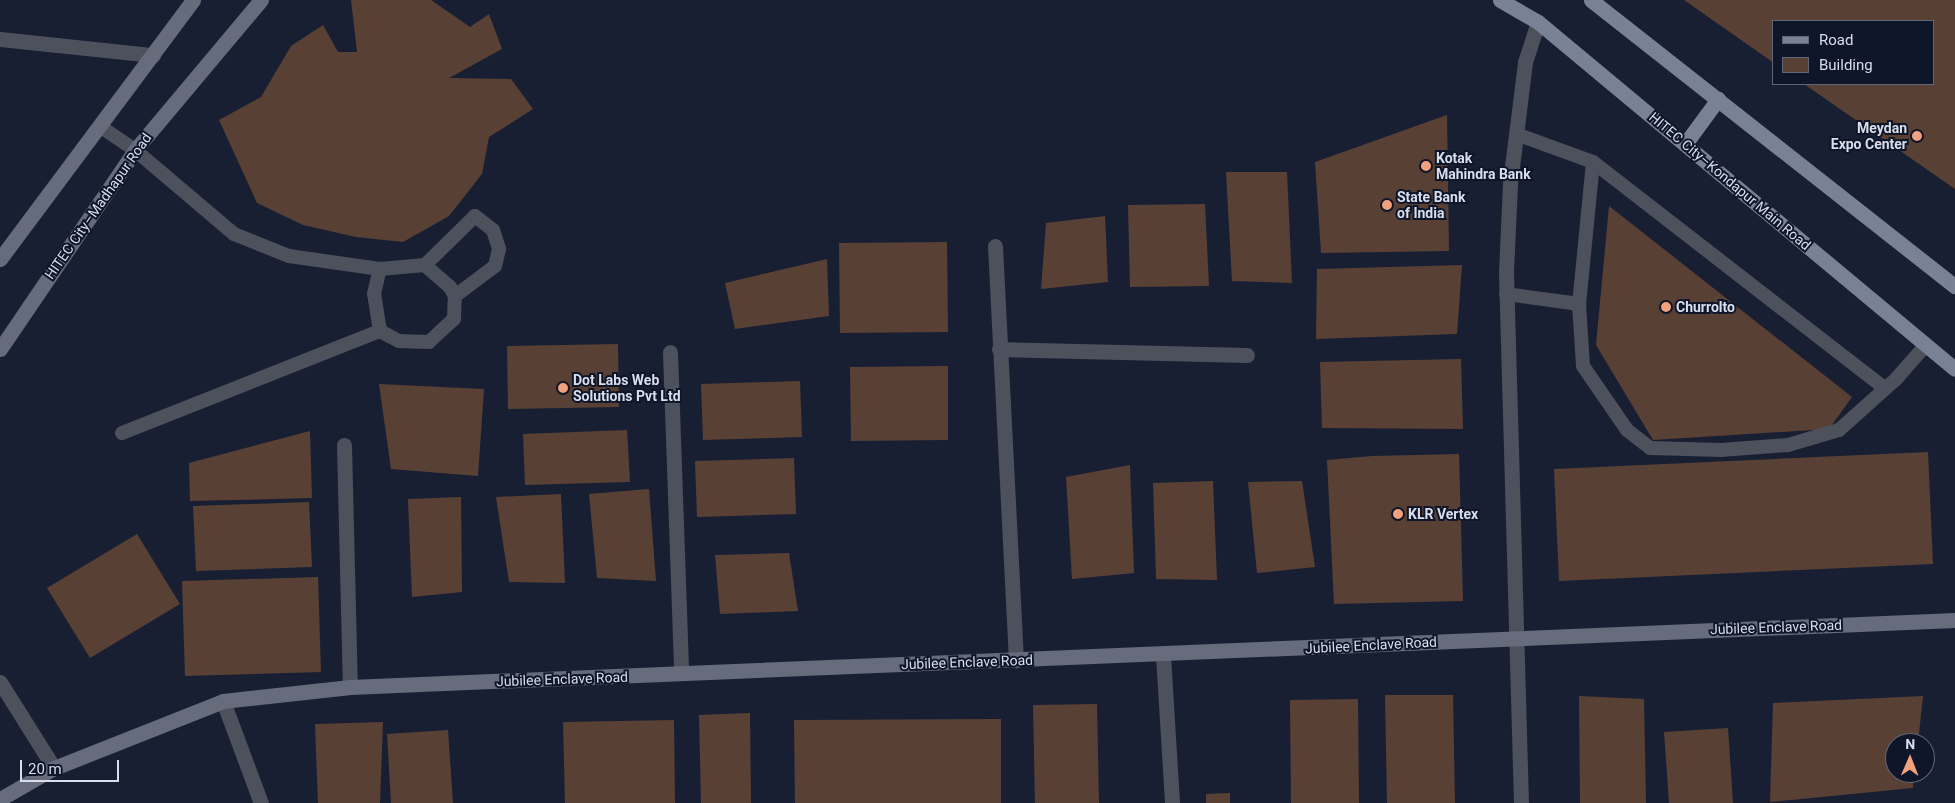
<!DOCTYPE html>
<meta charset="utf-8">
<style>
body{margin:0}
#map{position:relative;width:1955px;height:803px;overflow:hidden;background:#181f33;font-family:Roboto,sans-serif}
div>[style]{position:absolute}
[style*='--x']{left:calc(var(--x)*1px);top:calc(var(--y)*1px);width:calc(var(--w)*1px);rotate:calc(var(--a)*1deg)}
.building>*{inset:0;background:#594035}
.lane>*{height:14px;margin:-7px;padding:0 7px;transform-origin:7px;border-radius:7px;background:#4d515b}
.street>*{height:15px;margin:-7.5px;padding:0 7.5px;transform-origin:7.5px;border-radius:7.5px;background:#4d515b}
.secondary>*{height:15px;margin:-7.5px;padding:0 7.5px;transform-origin:7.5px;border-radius:7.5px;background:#666c7c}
.primary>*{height:15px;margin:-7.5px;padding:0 7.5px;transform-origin:7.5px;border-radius:7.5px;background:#798196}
.dots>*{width:14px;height:14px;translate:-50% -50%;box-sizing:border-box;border:2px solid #0f1629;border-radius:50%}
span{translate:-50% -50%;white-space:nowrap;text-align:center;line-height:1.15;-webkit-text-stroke:4px #0f1629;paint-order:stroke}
.poi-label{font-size:14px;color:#d8deeb;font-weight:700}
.right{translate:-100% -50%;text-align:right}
.left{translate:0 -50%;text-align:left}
.street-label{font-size:14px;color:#d8deeb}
.legend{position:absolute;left:1772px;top:20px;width:162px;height:65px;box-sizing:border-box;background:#0f1629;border:1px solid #5f6677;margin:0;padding:6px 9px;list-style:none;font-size:15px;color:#d8deeb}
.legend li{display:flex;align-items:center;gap:10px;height:25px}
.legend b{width:25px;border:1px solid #5f6677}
.north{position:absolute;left:1885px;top:733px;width:50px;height:50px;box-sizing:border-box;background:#0f1629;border:1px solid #5f6677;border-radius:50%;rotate:1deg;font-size:14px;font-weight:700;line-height:20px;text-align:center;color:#d8deeb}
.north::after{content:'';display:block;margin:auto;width:18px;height:22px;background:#f1a17d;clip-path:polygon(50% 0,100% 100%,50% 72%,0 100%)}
.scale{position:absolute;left:20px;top:760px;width:99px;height:22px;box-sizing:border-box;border:2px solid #d8deeb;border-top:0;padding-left:6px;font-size:15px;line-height:18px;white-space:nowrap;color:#d8deeb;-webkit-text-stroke:4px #0f1629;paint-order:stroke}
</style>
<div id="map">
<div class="building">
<i style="clip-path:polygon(351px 0,431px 0,470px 27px,489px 14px,502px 49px,449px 78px,511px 79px,533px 109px,489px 137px,482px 174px,449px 216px,403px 242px,356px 237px,303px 225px,257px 203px,219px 120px,261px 97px,291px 46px,323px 25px,338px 52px,357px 52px)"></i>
<i style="clip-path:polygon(1684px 0,1955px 0,1955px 189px,1804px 84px,1934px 84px,1934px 21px,1774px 21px,1774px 63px)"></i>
<i style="clip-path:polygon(1447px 115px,1449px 251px,1321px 253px,1315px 162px)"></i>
<i style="clip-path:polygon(1226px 172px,1287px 172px,1292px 283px,1232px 281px)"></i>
<i style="clip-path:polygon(1205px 204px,1209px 286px,1130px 287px,1128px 205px)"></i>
<i style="clip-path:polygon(1609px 206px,1852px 397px,1829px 429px,1653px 440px,1596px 345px)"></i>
<i style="clip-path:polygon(1105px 216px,1108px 282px,1041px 289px,1046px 223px)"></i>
<i style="clip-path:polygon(947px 242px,948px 332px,840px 333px,839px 243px)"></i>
<i style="clip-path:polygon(827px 259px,829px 316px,735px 329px,725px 283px)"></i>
<i style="clip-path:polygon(1462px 265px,1457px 334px,1316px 339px,1317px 269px)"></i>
<i style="clip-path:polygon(618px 344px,619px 407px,508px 409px,507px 346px)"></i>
<i style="clip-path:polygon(1461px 359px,1463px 429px,1322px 428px,1320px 362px)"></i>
<i style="clip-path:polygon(948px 366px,948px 440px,851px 441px,850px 367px)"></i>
<i style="clip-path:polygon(800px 381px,802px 437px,703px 440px,701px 384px)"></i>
<i style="clip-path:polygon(379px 384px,484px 389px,478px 476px,391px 469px)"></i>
<i style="clip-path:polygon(627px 430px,630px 482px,525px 485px,523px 434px)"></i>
<i style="clip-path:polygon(310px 431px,312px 498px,190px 501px,189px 463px)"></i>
<i style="clip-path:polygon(1928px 452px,1933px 564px,1559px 581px,1554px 469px)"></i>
<i style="clip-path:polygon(1459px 454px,1463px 601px,1334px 604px,1327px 460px,1372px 456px)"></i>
<i style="clip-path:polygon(794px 458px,796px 514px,697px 517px,695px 461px)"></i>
<i style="clip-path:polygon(1130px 465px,1134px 573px,1072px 579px,1066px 477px)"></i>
<i style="clip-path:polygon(1213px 481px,1217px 580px,1156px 579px,1153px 483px)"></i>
<i style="clip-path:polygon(1302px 481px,1315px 567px,1257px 573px,1248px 482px)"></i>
<i style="clip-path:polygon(649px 489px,656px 581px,597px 578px,589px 494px)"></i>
<i style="clip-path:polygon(561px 494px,565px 583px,509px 582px,496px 497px)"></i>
<i style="clip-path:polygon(461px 497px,462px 592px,412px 597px,408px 499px)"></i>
<i style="clip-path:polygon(309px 502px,312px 567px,196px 571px,193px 506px)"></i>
<i style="clip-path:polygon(137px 534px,180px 604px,90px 658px,47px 588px)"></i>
<i style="clip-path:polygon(789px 553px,798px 611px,720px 614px,715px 555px)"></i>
<i style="clip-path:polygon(318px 577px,321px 672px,185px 676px,182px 581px)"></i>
<i style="clip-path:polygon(1385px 695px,1453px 695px,1455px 803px,1387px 803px)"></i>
<i style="clip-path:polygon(1579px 696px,1644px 699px,1646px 803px,1580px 803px)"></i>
<i style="clip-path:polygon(1923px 696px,1918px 743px,1895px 743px,1895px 773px,1914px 773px,1913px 788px,1770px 802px,1773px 703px)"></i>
<i style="clip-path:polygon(1358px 699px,1359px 803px,1291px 803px,1290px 700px)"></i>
<i style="clip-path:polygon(1097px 704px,1099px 803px,1035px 803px,1033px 705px)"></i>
<i style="clip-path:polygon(750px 713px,751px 803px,701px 803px,699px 715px)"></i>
<i style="clip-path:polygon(1001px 719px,1001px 803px,795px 803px,794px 720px)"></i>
<i style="clip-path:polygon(674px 720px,675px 803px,565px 803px,563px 722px)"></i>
<i style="clip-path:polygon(383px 722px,380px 803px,318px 803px,315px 724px)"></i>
<i style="clip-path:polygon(1728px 728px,1733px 803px,1669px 803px,1664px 732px)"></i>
<i style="clip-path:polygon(448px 730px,453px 803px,391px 803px,387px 734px)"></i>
<i style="clip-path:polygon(1230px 793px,1230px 803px,1206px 803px,1206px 794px)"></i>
</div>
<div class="lane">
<i style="--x:101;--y:127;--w:41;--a:34.1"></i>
<i style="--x:135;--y:150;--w:130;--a:40.3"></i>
<i style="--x:234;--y:234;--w:59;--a:21.8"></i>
<i style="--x:289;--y:256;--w:92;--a:8.1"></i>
<i style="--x:380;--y:269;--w:45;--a:-5.1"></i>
<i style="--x:425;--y:265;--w:70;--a:-44.4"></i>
<i style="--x:475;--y:216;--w:23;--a:38"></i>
<i style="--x:493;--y:230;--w:20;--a:72"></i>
<i style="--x:499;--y:249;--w:17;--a:103"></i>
<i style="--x:495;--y:266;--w:50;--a:143.1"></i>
<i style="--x:1516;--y:134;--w:82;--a:20"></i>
<i style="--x:1593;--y:162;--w:368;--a:37.8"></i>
<i style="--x:1593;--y:162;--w:143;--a:95.6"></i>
<i style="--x:1579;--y:304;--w:62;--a:86.3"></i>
<i style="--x:1583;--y:366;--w:78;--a:55.5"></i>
<i style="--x:1627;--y:430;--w:29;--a:38"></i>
<i style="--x:1650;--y:448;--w:71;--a:1.6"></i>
<i style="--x:1721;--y:450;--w:67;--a:-4.3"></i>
<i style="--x:1788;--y:445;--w:53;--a:-16.4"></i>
<i style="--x:1839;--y:430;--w:76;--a:-41.8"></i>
<i style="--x:1896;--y:379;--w:45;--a:-48.6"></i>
<i style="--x:1506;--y:294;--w:74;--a:7.8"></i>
<i style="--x:380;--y:331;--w:21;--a:28"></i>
<i style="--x:399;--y:341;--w:30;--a:2"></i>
<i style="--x:429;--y:342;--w:34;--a:-43"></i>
<i style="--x:454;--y:319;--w:23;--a:-88"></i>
<i style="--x:455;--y:296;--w:10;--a:-119"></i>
<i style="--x:450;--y:287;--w:33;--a:-139"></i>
<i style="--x:122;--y:433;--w:277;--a:-21.6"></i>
<i style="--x:380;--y:331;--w:37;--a:-99"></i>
<i style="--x:374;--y:294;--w:26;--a:-77"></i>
</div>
<div class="street">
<i style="--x:0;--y:39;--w:154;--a:6"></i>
<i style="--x:995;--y:246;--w:415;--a:87.1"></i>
<i style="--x:999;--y:349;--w:248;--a:1.4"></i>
<i style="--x:670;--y:352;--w:321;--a:88"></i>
<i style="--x:344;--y:445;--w:242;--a:88.6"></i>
<i style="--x:1163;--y:655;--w:148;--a:86.5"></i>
<i style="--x:0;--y:682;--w:102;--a:57.9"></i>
<i style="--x:223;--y:701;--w:109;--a:69.6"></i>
<i style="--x:1521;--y:803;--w:531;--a:-91.62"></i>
<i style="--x:1506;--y:272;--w:89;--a:-87.4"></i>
<i style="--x:1510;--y:183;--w:122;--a:-82.9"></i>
<i style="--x:1525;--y:62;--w:42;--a:-72"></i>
</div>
<div class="secondary">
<i style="--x:0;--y:259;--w:323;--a:-53.3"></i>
<i style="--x:0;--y:349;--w:240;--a:-55.8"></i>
<i style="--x:135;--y:150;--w:196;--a:-50"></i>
<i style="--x:0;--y:799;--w:62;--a:-29.9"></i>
<i style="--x:54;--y:768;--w:182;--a:-21.6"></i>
<i style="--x:223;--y:701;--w:128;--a:-6.3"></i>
<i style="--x:350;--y:687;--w:1606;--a:-2.39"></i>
</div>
<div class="primary">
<i style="--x:1500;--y:0;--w:44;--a:30.1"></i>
<i style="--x:1538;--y:22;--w:542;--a:39.77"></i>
<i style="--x:1591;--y:0;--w:463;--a:38.2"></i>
<i style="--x:1685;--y:144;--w:56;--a:-53.7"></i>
</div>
<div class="dots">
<i style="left:1917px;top:136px;background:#f1a17d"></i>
<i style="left:1426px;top:166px;background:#f1a17d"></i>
<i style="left:1387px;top:205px;background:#f1a17d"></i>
<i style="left:1666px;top:307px;background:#f1a17d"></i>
<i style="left:563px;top:388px;background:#f1a17d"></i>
<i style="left:1398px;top:514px;background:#f1a17d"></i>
</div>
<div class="poi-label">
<span class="right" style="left:1907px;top:136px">Meydan<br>Expo Center</span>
<span class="left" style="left:1436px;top:166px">Kotak<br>Mahindra Bank</span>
<span class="left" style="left:1397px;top:205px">State Bank<br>of India</span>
<span class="left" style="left:1676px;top:307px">Churrolto</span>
<span class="left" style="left:573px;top:388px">Dot Labs Web<br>Solutions Pvt Ltd</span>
<span class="left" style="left:1408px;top:514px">KLR Vertex</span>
</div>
<div class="street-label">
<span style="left:1730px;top:181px;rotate:40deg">HITEC City–Kondapur Main Road</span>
<span style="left:98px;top:206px;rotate:-55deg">HITEC City–Madhapur Road</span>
<span style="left:1776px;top:627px;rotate:-2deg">Jubilee Enclave Road</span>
<span style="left:1371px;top:645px;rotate:-3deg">Jubilee Enclave Road</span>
<span style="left:967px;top:662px;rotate:-2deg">Jubilee Enclave Road</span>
<span style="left:562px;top:679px;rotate:-2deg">Jubilee Enclave Road</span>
</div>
<ul class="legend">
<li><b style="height:6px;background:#798196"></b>Road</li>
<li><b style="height:14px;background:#594035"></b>Building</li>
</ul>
<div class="north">N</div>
<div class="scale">20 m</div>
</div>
